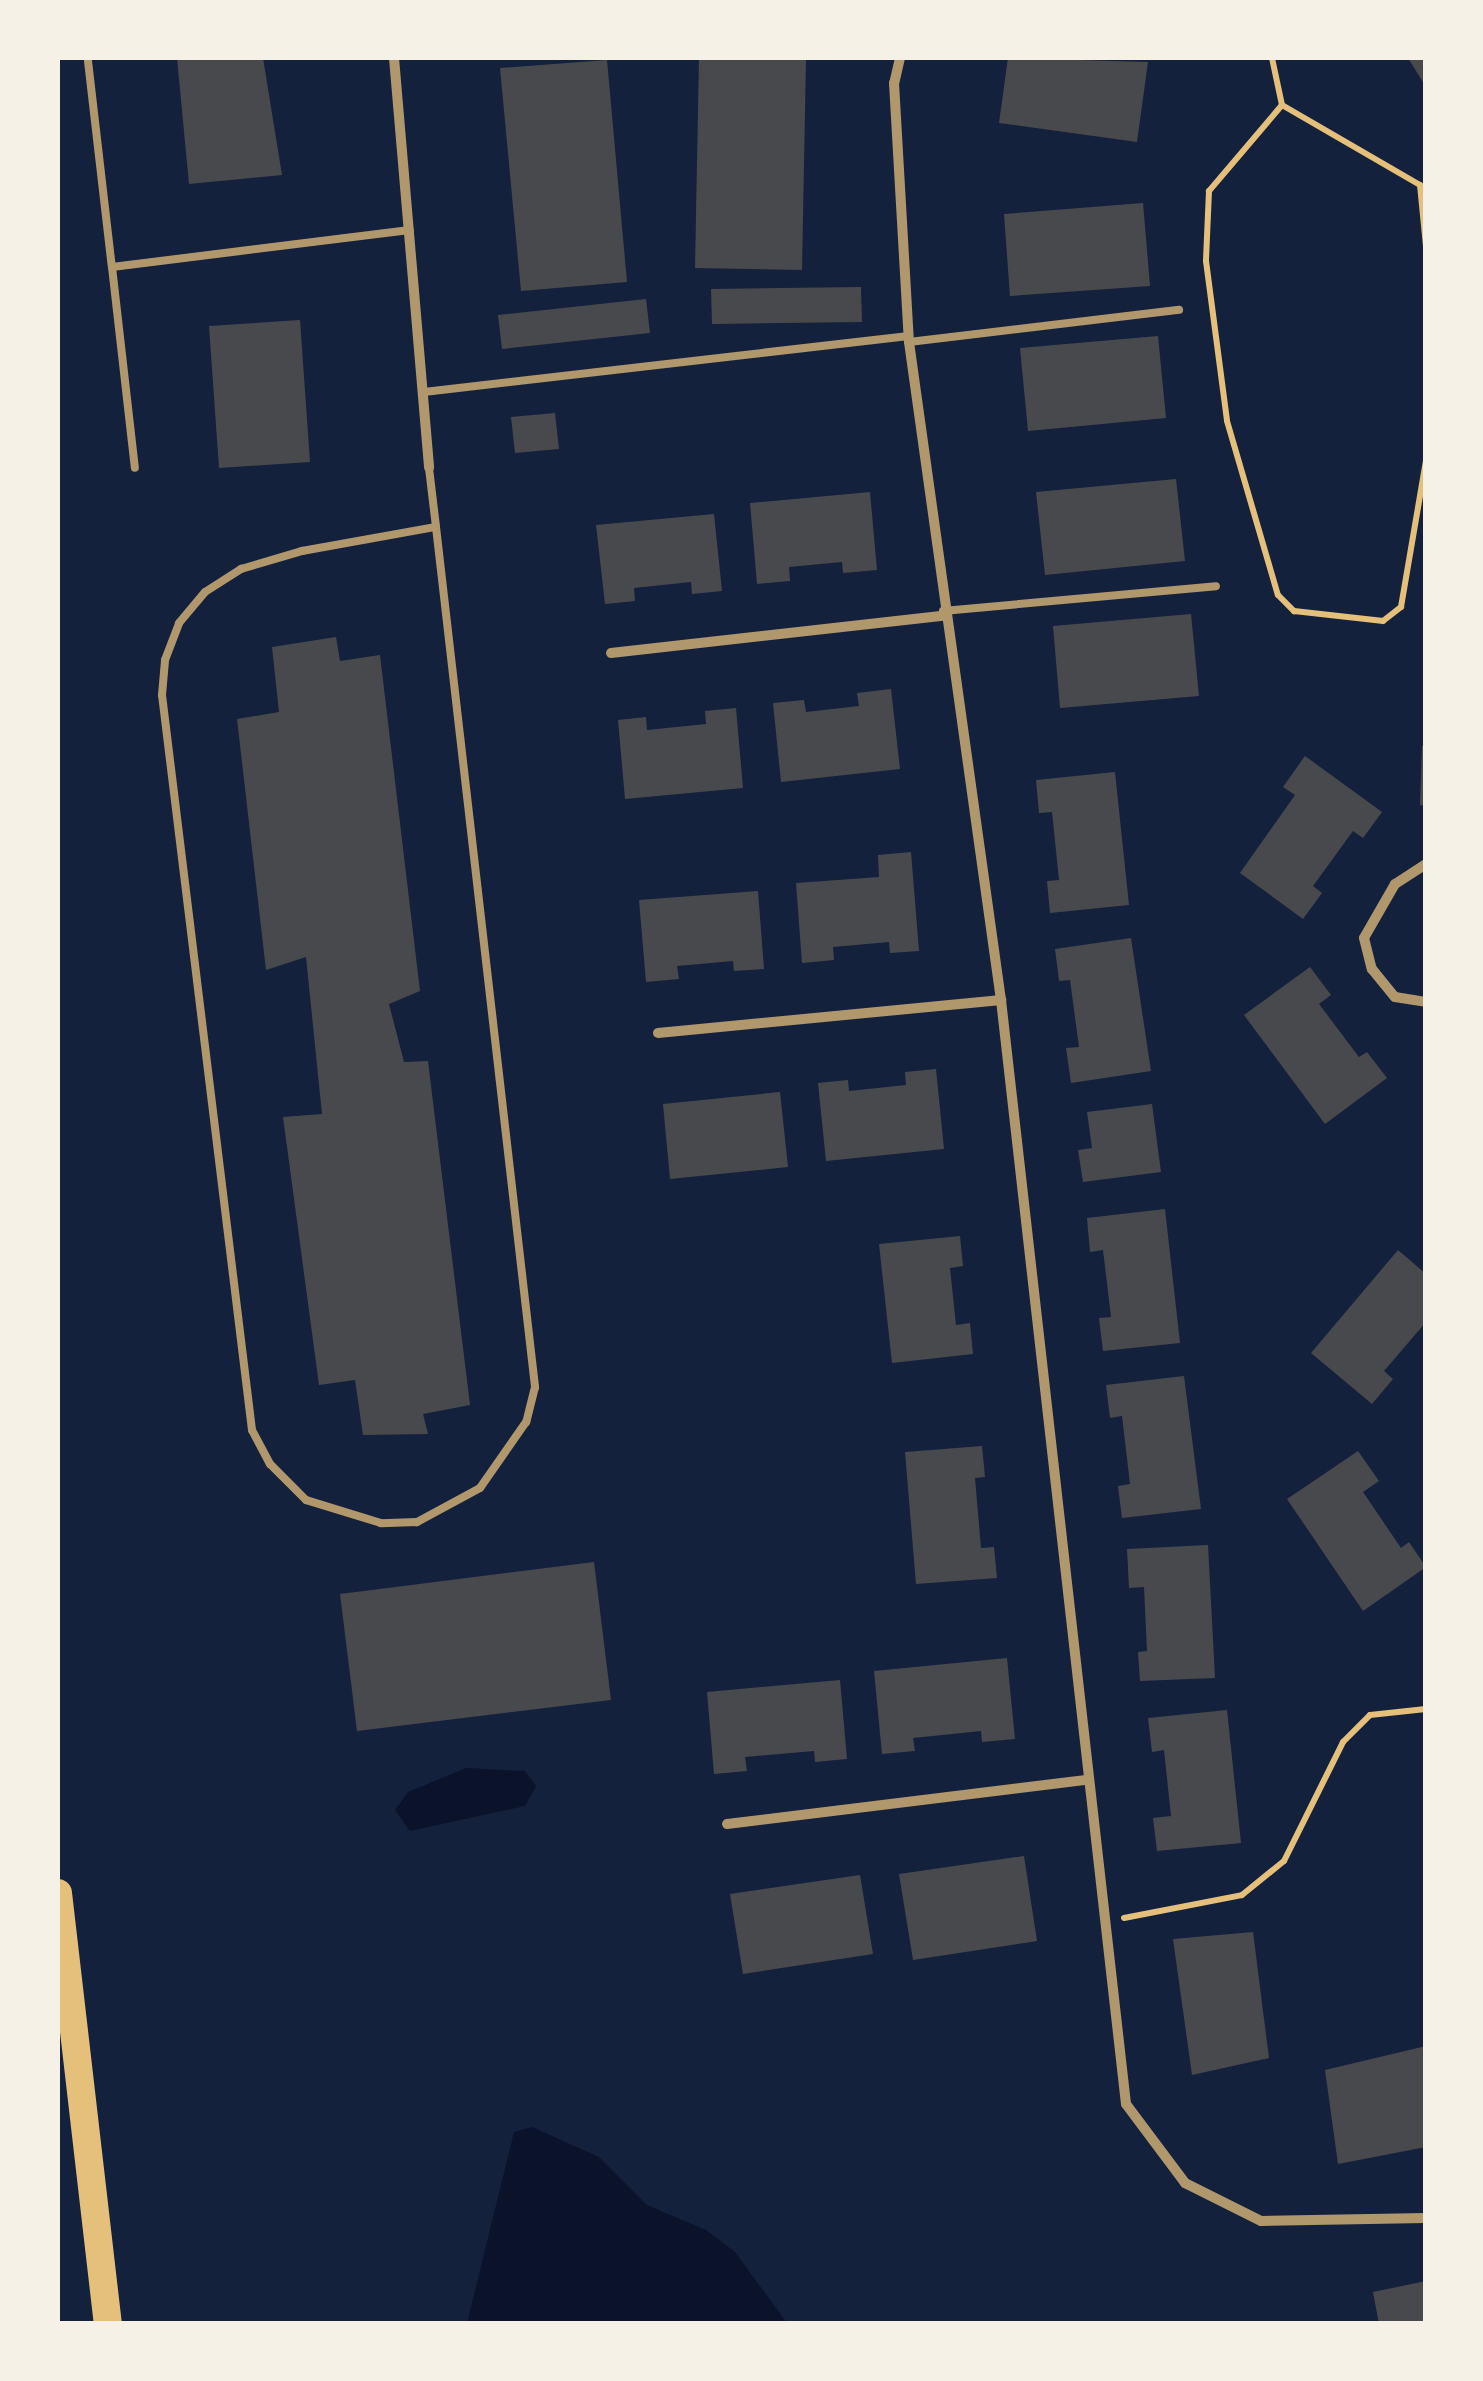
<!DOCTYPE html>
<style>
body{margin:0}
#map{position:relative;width:1483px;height:2381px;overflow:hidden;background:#14213d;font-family:Helvetica,sans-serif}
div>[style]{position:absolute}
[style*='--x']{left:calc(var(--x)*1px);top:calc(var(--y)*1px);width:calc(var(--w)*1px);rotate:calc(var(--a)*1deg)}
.water>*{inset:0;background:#0b132b}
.building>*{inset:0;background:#48494c}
.path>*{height:6px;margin:-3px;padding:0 3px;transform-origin:3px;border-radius:3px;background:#e5c07b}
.service>*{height:8px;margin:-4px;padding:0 4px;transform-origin:4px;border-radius:4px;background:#b1986c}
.minor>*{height:10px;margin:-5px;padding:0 5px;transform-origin:5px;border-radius:5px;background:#b1986c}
.motorway>*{height:28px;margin:-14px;padding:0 14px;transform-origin:14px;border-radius:14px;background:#e5c07b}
span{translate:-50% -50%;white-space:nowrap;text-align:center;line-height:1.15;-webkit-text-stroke:9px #f6f1e7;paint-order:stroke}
.frame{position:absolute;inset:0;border:60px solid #f6f1e7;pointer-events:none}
</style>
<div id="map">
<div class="water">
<i style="clip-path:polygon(466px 1768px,525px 1771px,536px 1786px,525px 1806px,410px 1831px,395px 1810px,408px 1792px)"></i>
<i style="clip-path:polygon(532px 2127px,599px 2157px,647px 2205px,706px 2230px,735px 2252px,787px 2323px,467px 2323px,514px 2132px)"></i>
</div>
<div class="building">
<i style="clip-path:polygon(177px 58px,263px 58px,282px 175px,189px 184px)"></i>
<i style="clip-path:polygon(699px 58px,806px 58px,802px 270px,695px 268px)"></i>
<i style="clip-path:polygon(1008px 58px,1148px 62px,1137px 142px,999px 123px)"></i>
<i style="clip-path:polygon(1408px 58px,1426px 58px,1426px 87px)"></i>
<i style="clip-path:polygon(607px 60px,627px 282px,521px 291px,500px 68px)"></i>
<i style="clip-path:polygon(1143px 203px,1150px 286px,1010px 296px,1004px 214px)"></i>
<i style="clip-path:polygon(861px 287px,862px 322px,712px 324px,711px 289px)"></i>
<i style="clip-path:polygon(646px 299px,650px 333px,502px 349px,498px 315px)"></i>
<i style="clip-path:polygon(300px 320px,310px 462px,219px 468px,209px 326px)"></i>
<i style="clip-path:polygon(1158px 336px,1166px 418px,1028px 431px,1020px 348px)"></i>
<i style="clip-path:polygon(555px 413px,559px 449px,515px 453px,511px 417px)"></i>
<i style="clip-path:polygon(1176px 479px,1185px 561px,1045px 575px,1036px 492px)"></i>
<i style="clip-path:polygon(870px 492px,877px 570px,843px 573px,842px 562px,789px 567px,790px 581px,757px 584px,750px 503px)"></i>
<i style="clip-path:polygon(714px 514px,722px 591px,692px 594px,691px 582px,634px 588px,635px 601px,605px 604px,596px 525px)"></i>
<i style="clip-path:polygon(1191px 614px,1199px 696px,1060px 708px,1053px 626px)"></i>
<i style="clip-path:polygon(336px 637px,340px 661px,380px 655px,420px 991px,389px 1004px,404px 1062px,428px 1061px,470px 1405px,423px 1414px,428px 1434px,363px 1435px,355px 1380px,319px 1385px,283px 1117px,322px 1114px,306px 957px,266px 970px,237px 719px,279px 712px,272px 647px)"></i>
<i style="clip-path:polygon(891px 689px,900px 769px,781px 782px,773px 703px,804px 700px,806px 712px,859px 706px,857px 693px)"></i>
<i style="clip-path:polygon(736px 708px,743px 788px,625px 799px,618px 720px,646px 717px,647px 730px,706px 724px,705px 711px)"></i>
<i style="clip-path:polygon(1422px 746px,1426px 746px,1426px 806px,1420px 805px)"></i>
<i style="clip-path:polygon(1305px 756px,1382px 812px,1363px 838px,1353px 831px,1313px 886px,1322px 893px,1303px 919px,1240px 873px,1295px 795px,1283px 787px)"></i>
<i style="clip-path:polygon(1115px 772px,1129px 905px,1050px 913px,1047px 881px,1059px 880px,1052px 812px,1039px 813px,1036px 780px)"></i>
<i style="clip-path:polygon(911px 852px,919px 951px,890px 953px,889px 942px,833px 947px,834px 960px,802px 963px,796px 883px,879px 877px,878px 855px)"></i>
<i style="clip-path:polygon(758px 891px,764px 969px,734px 971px,733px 961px,677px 966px,679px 979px,646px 982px,639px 900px)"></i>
<i style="clip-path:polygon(1131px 938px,1151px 1071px,1071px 1083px,1066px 1048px,1079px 1047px,1070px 980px,1059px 981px,1055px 949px)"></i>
<i style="clip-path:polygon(1310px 967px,1331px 995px,1319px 1004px,1359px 1057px,1367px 1052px,1387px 1078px,1325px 1124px,1244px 1015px)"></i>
<i style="clip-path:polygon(936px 1069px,944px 1149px,826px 1161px,818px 1083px,848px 1080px,849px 1091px,906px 1085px,905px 1072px)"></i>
<i style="clip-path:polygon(780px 1092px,788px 1167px,670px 1179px,663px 1104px)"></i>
<i style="clip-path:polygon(1152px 1104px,1161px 1172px,1083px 1182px,1078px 1150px,1092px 1148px,1087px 1112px)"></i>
<i style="clip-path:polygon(1165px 1209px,1180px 1343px,1103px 1351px,1099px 1318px,1111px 1317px,1103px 1250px,1090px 1252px,1087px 1218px)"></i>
<i style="clip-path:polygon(960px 1236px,963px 1266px,950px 1268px,956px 1325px,970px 1323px,973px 1354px,892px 1363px,879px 1244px)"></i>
<i style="clip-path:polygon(1398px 1250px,1426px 1274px,1426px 1322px,1384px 1371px,1393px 1379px,1372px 1404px,1311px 1353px)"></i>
<i style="clip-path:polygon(1184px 1376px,1201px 1509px,1122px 1518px,1118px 1486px,1130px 1484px,1122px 1416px,1110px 1418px,1106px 1385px)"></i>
<i style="clip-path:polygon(982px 1446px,985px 1477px,975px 1478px,981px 1548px,994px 1547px,997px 1578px,916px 1584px,905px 1452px)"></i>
<i style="clip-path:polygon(1358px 1451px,1379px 1481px,1363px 1492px,1401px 1548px,1409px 1542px,1426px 1567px,1363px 1611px,1287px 1499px)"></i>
<i style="clip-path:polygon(1208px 1545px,1215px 1678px,1140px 1681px,1138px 1652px,1147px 1651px,1144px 1587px,1129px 1588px,1127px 1549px)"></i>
<i style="clip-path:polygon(594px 1562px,611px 1700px,357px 1731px,340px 1594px)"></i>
<i style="clip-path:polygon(1007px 1658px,1015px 1739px,982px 1742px,981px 1731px,913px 1738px,915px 1751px,882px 1754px,874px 1671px)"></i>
<i style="clip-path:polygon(840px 1680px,847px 1759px,815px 1762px,814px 1751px,745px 1757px,747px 1771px,714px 1774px,707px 1692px)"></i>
<i style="clip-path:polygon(1227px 1710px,1241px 1843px,1157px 1851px,1153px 1818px,1171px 1816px,1164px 1750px,1152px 1752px,1148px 1718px)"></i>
<i style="clip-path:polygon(1024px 1856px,1037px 1941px,913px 1960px,899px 1874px)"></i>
<i style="clip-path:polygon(860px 1875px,873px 1954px,743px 1974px,730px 1894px)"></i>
<i style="clip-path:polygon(1253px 1932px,1269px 2058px,1192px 2075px,1173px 1939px)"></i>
<i style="clip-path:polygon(1426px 2046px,1426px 2147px,1338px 2164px,1325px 2070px)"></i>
<i style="clip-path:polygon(1426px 2281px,1426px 2324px,1379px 2324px,1373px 2292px)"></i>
</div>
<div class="path">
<i style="--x:1272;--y:58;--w:48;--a:78"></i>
<i style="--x:1282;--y:105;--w:160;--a:30.1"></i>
<i style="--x:1420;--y:185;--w:61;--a:84.4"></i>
<i style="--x:1282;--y:105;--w:113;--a:130.3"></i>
<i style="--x:1209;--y:191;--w:70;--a:92.5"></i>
<i style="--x:1206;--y:261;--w:161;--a:82.5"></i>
<i style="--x:1227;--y:421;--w:181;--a:73.7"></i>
<i style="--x:1278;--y:595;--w:23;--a:45"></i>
<i style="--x:1294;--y:611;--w:90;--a:6.4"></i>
<i style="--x:1383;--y:621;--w:23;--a:-38"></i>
<i style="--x:1401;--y:607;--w:149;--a:-80.3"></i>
<i style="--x:1124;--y:1918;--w:120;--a:-11"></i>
<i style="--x:1242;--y:1895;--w:54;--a:-39"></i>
<i style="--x:1284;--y:1861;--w:133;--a:-63.6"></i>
<i style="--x:1343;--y:1742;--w:38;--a:-45"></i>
<i style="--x:1370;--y:1715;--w:56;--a:-6.1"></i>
</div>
<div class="service">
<i style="--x:88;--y:61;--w:207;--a:83.4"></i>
<i style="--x:112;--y:267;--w:300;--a:-7.1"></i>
<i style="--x:112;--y:267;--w:202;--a:83.5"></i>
<i style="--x:909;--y:342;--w:272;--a:-6.8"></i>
<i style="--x:424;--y:392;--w:488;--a:-6.6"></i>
<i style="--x:429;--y:468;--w:59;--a:83.2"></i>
<i style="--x:436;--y:527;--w:866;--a:83.43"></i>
<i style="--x:535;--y:1387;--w:36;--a:104"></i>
<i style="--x:526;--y:1422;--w:80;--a:124.9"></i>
<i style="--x:480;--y:1488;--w:72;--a:151.6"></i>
<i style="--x:417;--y:1522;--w:36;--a:178"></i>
<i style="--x:381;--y:1523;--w:78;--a:-163"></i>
<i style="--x:306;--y:1500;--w:51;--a:-135"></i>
<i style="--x:270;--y:1464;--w:38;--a:-118"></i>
<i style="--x:252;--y:1430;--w:740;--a:-96.98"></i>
<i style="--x:162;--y:695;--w:35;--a:-85"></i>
<i style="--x:165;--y:660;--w:40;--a:-69"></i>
<i style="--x:179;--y:623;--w:40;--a:-50"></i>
<i style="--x:205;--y:592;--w:43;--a:-32.6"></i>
<i style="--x:241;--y:569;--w:64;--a:-16.4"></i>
<i style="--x:302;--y:551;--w:136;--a:-10.2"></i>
<i style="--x:943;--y:611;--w:274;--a:-5.2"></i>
</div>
<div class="minor">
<i style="--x:394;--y:58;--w:411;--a:85.1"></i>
<i style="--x:900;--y:58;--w:26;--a:103"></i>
<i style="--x:894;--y:83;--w:259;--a:86.7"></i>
<i style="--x:909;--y:342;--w:664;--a:82.04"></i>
<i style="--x:1001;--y:1000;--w:1111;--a:83.54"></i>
<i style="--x:1126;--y:2104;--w:99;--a:53.2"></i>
<i style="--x:1185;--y:2183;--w:85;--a:26.6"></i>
<i style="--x:1261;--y:2221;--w:165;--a:-1"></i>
<i style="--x:611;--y:653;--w:334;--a:-6.4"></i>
<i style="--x:1426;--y:864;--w:37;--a:147"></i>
<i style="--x:1395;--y:884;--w:62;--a:119.9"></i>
<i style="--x:1364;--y:938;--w:32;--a:76"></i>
<i style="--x:1372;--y:969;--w:36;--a:51"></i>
<i style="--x:1395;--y:997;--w:31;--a:9"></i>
<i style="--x:658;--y:1033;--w:345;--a:-5.5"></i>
<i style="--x:727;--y:1824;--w:362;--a:-7"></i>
</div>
<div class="motorway">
<i style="--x:58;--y:1893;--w:434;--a:83.4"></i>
</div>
<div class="frame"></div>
</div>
